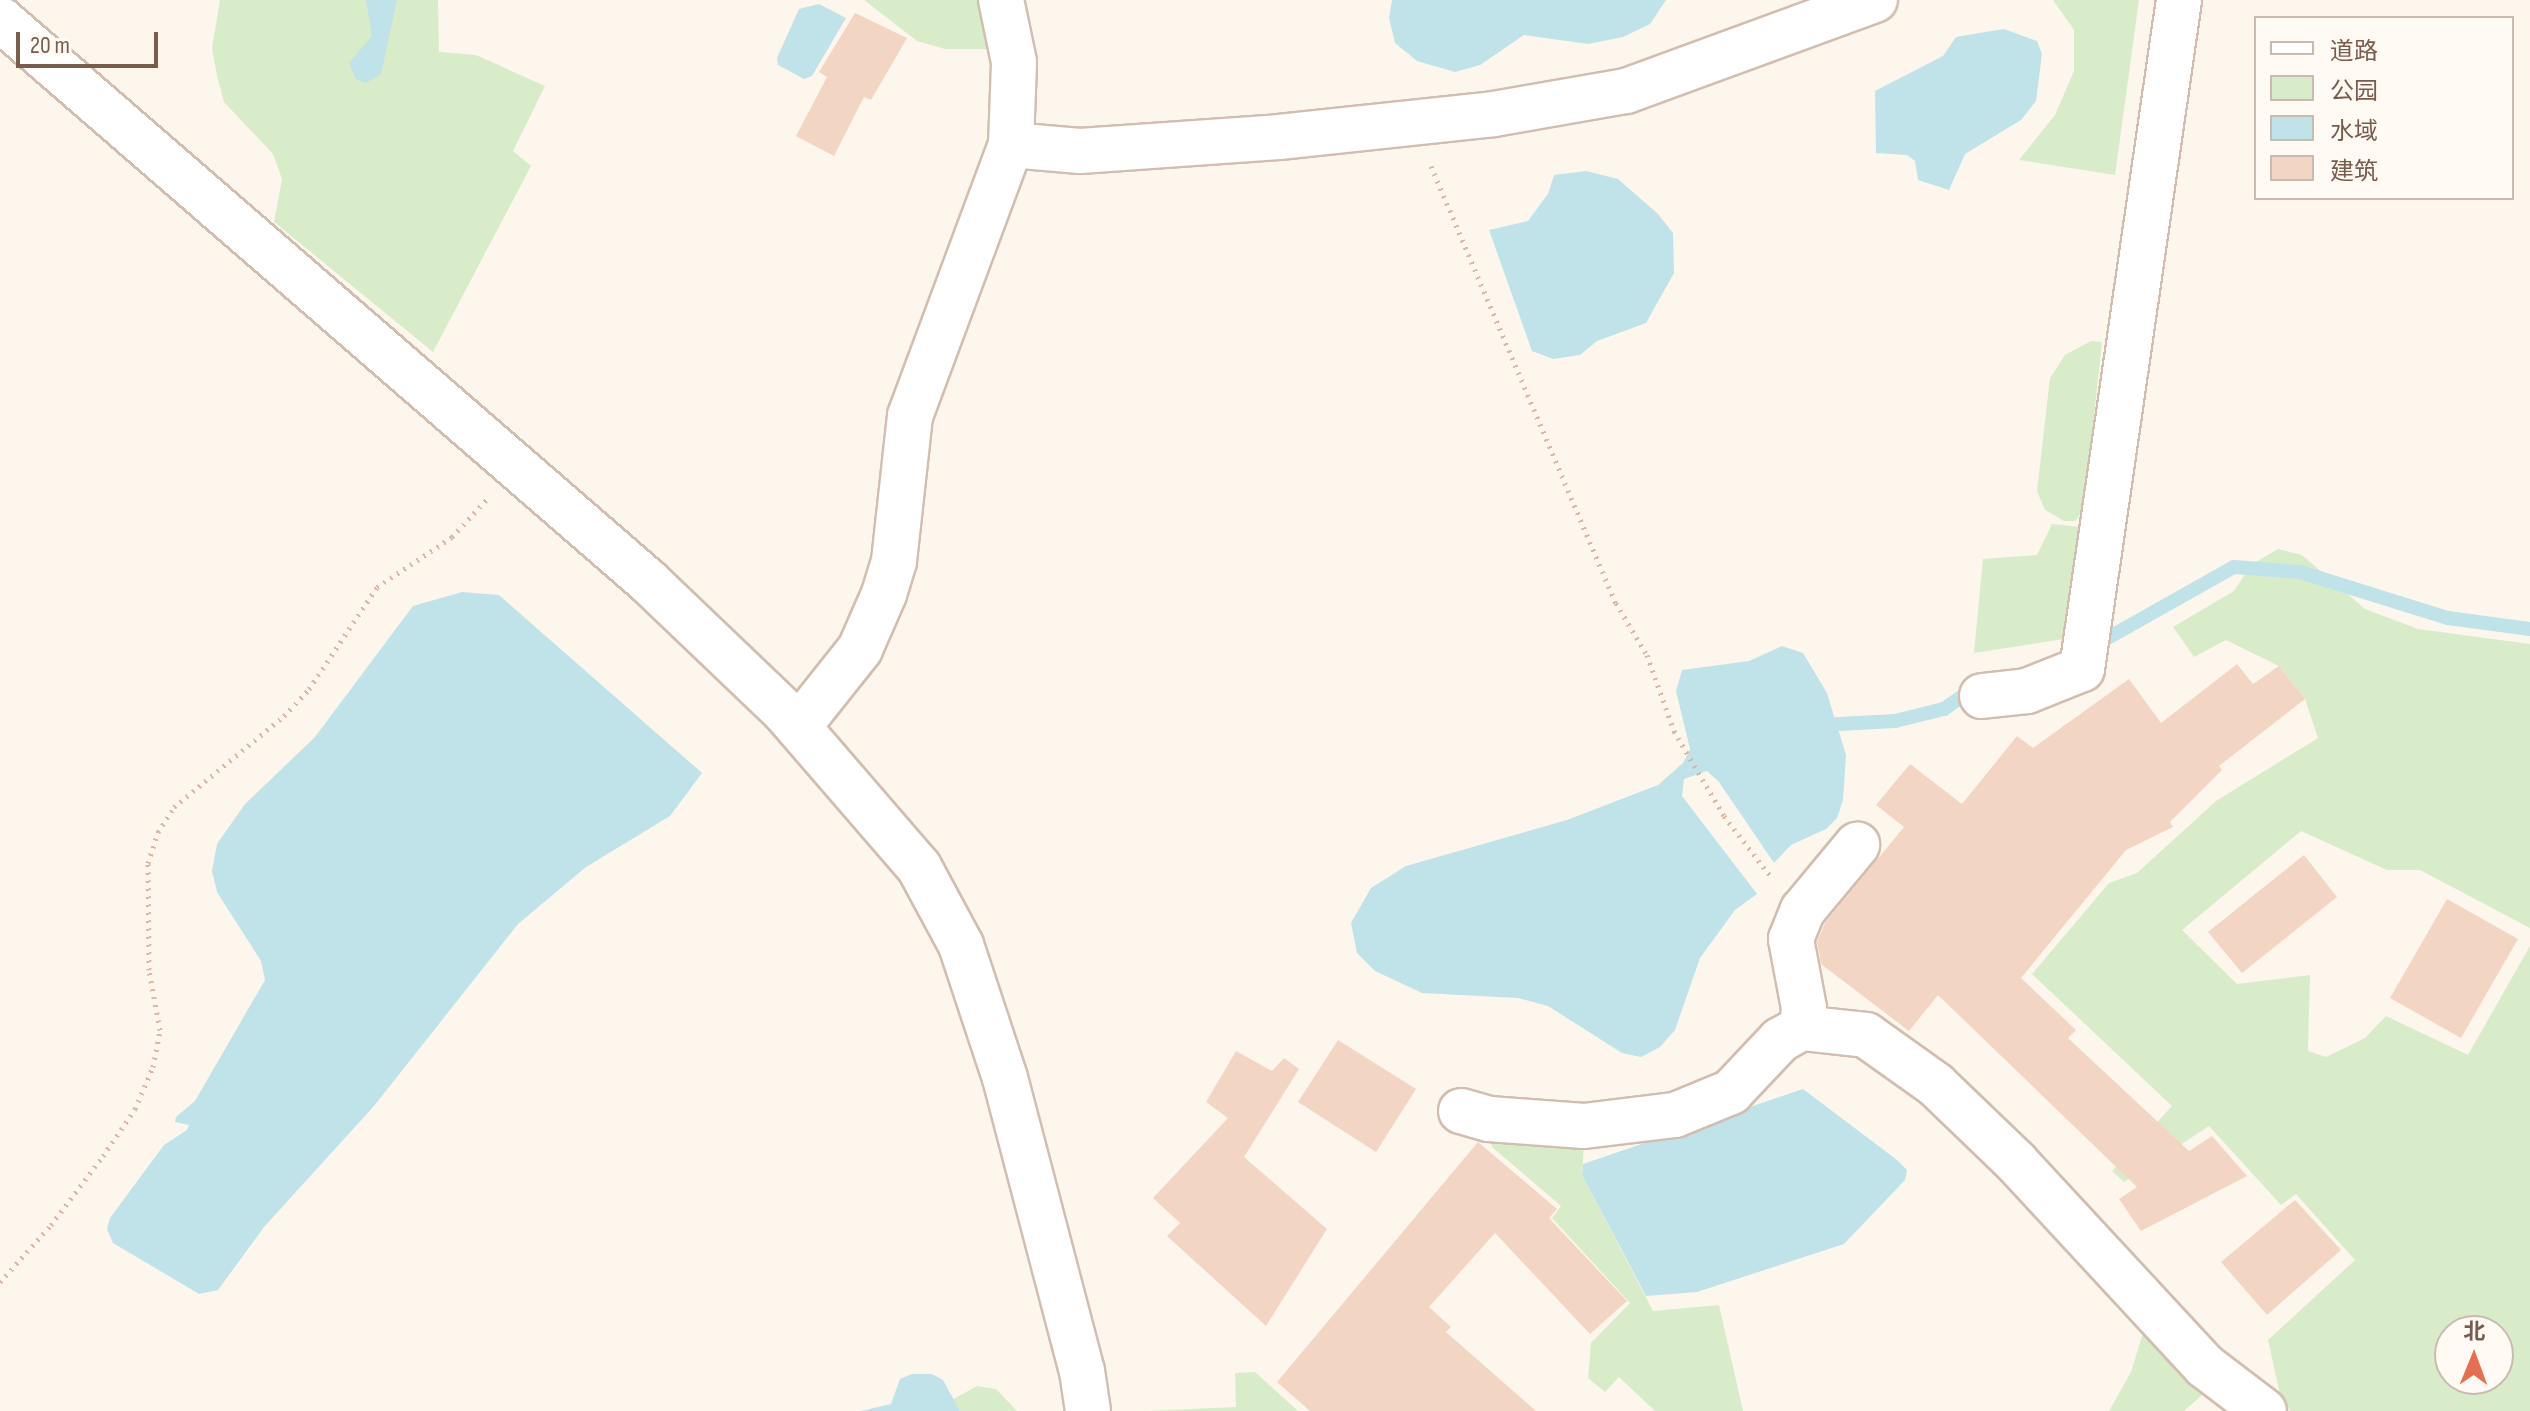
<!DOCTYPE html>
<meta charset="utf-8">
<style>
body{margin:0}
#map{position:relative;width:2530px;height:1411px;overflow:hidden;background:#fdf6ec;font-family:"Sofia Sans Condensed","Noto Sans SC",sans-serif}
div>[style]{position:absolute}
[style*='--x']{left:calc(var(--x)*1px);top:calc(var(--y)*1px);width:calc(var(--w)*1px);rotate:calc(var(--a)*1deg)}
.green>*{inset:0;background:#d8ecc9}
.water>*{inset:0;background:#bfe3e8}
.stream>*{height:14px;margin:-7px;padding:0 7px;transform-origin:7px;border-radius:7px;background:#bfe3e8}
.building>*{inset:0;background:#f3d5c3}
.path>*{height:5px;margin-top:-2.5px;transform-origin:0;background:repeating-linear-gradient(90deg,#d9b8a5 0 2px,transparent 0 8px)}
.roads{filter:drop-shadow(2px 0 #d1beb0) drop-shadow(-2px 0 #d1beb0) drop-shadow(0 2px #d1beb0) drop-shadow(0 -2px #d1beb0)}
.minor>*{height:44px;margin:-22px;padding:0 22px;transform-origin:22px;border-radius:22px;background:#fff}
span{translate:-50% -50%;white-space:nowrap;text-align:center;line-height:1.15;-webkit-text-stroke:6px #fffaf3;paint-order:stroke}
.legend{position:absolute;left:2254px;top:16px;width:260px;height:184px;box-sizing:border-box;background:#fffaf3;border:2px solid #cabbb1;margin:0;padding:10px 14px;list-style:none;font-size:24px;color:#7a5c4d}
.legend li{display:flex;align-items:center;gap:16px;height:40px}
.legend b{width:40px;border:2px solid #cabbb1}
.north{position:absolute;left:2434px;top:1315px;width:80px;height:80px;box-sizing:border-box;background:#fffaf3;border:2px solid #cabbb1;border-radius:50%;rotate:1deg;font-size:22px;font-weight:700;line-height:32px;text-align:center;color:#7a5c4d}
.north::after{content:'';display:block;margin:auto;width:28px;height:36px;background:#e76f51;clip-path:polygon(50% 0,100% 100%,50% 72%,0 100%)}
.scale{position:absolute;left:16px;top:32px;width:142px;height:36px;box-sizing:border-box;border:4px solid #7a5c4d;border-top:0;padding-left:10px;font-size:24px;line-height:28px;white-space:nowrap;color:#7a5c4d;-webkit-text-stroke:6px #fffaf3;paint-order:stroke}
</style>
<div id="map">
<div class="green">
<i style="clip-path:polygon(220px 0,438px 0,439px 52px,476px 55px,545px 86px,513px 151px,531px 166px,433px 352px,274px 222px,282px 179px,273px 154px,224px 102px,217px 76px,212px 48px)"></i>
<i style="clip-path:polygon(864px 0,992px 0,995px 27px,987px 49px,945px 49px,917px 41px)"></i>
<i style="clip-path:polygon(2053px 0,2139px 0,2115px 175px,2019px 160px,2055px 115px,2074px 71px,2074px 30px)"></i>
<i style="clip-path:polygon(2091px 341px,2102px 342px,2084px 509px,2075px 521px,2064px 521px,2045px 510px,2037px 491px,2050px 378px,2065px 355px)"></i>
<i style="clip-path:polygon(2052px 524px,2088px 528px,2070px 638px,1974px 653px,1983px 559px,2037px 555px)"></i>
<i style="clip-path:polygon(evenodd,2278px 549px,2302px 555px,2365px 609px,2418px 629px,2530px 644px,2530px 928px,2420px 870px,2387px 870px,2301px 831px,2182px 930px,2237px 984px,2310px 975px,2308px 1051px,2326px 1057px,2365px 1038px,2386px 1016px,2468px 1055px,2530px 946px,2530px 1411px,2291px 1411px,2281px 1399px,2268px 1340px,2355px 1260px,2296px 1194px,2281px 1205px,2209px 1126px,2124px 1182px,2112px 1171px,2172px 1106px,2032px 974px,2109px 883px,2137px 873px,2216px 801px,2318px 738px,2305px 699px,2279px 666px,2226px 640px,2194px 657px,2173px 627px,2234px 591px,2251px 565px,2278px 549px,2450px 1331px,2498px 1331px,2498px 1379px,2450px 1379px,2450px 1331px)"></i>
<i style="clip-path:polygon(1490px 1132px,1584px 1143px,1582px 1175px,1653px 1311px,1719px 1305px,1743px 1411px,1655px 1411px,1619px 1377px,1605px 1392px,1588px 1378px,1591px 1343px,1630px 1303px,1552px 1218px,1561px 1206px,1492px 1147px)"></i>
<i style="clip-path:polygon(2147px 1320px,2210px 1388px,2184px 1411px,2109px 1411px,2131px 1372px)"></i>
<i style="clip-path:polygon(1255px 1372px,1298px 1411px,1146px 1411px,1236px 1407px,1235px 1373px)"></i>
<i style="clip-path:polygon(977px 1386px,996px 1389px,1017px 1411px,960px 1411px,952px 1400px)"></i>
</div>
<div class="water">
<i style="clip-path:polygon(366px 0,397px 0,381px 74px,366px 83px,356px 79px,349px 63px,372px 36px)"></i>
<i style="clip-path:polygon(1392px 0,1666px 0,1650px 24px,1623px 37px,1588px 44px,1524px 35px,1480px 65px,1455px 72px,1417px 61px,1395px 43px,1389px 18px)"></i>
<i style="clip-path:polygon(819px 4px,846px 18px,812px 76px,804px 79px,778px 65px,777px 58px,799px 9px)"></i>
<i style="clip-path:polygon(2004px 29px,2037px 41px,2042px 54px,2036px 101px,2021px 120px,1965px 154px,1949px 190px,1918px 180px,1915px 161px,1907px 155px,1876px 153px,1875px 91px,1943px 56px,1956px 37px)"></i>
<i style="clip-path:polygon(1586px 171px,1618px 179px,1658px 214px,1673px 233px,1674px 273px,1646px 323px,1597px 341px,1580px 355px,1553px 359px,1532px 351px,1489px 230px,1528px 221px,1548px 194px,1554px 175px)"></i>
<i style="clip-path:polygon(462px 592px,499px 595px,702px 773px,670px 816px,586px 867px,518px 924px,374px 1106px,264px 1227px,218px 1290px,199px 1294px,113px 1243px,107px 1229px,110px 1218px,164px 1145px,187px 1130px,189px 1125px,175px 1122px,176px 1117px,195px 1101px,265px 980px,261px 961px,217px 892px,212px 871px,217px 844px,245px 804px,315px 737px,413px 606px)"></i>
<i style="clip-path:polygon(1782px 646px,1803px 653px,1827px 693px,1846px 755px,1843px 800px,1837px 818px,1826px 829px,1791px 845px,1774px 863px,1719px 782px,1707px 771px,1684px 779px,1682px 796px,1757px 894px,1735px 910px,1700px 958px,1675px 1030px,1660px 1047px,1641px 1057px,1622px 1053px,1548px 1006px,1518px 998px,1422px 993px,1375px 971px,1357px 953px,1351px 923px,1371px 888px,1406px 866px,1567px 820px,1658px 785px,1683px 763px,1690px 749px,1676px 691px,1682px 670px,1749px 661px)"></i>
<i style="clip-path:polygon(1803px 1089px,1897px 1160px,1907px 1170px,1905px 1180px,1844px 1244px,1697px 1292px,1646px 1296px,1582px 1175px,1583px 1164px)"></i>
<i style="clip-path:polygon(912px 1374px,932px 1374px,943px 1380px,960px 1411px,861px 1411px,891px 1404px,900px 1379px)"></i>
</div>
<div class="stream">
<i style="--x:2090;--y:648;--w:165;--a:-29.4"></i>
<i style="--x:2234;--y:567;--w:66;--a:4.3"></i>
<i style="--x:2300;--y:572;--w:155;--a:17.3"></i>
<i style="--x:2448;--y:618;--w:83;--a:7.6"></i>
<i style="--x:1821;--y:725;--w:74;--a:-3.1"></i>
<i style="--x:1895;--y:721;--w:50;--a:-13.8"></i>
<i style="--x:1944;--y:709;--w:39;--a:-35"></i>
</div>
<div class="building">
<i style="clip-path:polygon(855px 13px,907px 38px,871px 100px,864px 97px,834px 156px,796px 136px,827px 77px,819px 72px)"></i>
<i style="clip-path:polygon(2237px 664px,2253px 684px,2279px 666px,2305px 699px,2219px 766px,2222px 770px,2170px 822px,2173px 827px,2126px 850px,2021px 978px,2076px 1030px,2068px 1038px,2189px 1151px,2212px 1136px,2247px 1176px,2141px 1231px,2119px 1199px,2137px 1187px,1938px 995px,1909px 1031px,1821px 964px,1817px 942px,1825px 923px,1904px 827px,1876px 805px,1910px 764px,1962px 804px,2017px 736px,2033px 748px,2129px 679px,2161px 723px)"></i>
<i style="clip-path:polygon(2304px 855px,2337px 897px,2242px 973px,2208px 932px)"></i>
<i style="clip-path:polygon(2447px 899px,2518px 939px,2461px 1038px,2390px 998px)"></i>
<i style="clip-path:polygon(1338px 1040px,1416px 1089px,1376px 1152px,1298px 1102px)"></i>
<i style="clip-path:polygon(1236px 1051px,1272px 1071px,1284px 1058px,1299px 1069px,1244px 1157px,1327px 1229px,1266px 1326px,1167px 1236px,1180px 1223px,1153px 1198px,1228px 1118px,1206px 1102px)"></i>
<i style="clip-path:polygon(1478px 1142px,1557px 1209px,1549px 1218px,1627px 1301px,1590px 1334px,1495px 1233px,1429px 1307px,1451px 1327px,1446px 1332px,1536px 1411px,1310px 1411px,1277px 1382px)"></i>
<i style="clip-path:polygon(2295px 1200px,2341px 1250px,2267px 1315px,2221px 1262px)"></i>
</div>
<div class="path">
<i style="--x:1431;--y:166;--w:475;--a:67.1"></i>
<i style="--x:1616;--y:603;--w:61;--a:59.2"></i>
<i style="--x:1647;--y:655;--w:81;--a:70.4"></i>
<i style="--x:1674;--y:731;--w:99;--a:59.5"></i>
<i style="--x:1724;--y:816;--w:78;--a:52.3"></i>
<i style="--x:0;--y:1282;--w:76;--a:-48.2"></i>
<i style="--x:51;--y:1225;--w:86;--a:-53"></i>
<i style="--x:103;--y:1156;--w:57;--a:-55.8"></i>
<i style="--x:135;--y:1109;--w:46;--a:-66.8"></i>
<i style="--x:153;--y:1067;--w:38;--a:-79"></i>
<i style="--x:160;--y:1030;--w:61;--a:-100.4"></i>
<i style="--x:149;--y:970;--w:107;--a:-90.5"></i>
<i style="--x:148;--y:863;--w:33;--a:-72"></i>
<i style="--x:158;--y:832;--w:30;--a:-57"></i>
<i style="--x:174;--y:807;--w:143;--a:-39.6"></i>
<i style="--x:284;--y:716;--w:37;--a:-47"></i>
<i style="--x:309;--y:689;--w:123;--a:-56.3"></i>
<i style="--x:377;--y:587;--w:90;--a:-33.7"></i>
<i style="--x:452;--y:537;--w:52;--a:-47.4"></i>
</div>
<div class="roads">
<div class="minor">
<i style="--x:0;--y:19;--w:859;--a:40.94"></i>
<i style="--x:649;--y:582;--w:188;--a:43.7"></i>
<i style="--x:785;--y:712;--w:205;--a:49.2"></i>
<i style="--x:919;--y:867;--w:89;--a:61.7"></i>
<i style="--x:961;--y:945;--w:140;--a:71.7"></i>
<i style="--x:1005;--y:1078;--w:303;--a:75.3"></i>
<i style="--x:1082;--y:1371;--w:40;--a:81.5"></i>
<i style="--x:1011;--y:145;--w:69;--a:5"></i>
<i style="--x:1080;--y:151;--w:199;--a:-4"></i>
<i style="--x:1279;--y:137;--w:216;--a:-6.1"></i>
<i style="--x:1494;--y:114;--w:134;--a:-9.9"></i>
<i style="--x:1626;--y:91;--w:265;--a:-20.1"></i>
<i style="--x:1982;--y:696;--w:45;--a:-6.3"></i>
<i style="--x:2027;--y:691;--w:59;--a:-21.8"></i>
<i style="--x:2082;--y:669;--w:676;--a:-81.75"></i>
<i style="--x:798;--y:727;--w:100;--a:-51.5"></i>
<i style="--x:860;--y:649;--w:60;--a:-66.4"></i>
<i style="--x:884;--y:594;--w:34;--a:-73"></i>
<i style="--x:894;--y:561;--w:146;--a:-83.7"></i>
<i style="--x:910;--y:416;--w:289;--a:-69.6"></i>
<i style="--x:1011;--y:145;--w:83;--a:-87.9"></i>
<i style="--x:1014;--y:62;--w:63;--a:-101.8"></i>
<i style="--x:1802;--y:1028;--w:20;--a:-84"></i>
<i style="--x:1804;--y:1008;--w:70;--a:-100.7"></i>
<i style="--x:1791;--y:939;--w:31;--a:-68"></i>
<i style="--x:1803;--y:910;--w:85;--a:-50.3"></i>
<i style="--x:1461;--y:1111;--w:29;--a:16"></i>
<i style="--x:1489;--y:1119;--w:95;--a:4.2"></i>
<i style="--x:1584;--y:1126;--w:92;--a:-6.9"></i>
<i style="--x:1675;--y:1115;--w:61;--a:-22.3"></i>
<i style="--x:1731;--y:1092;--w:71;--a:-46.7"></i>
<i style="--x:1780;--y:1040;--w:25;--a:-29"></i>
<i style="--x:1802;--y:1028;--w:64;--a:6.2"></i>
<i style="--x:1866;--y:1035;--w:86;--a:35.5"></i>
<i style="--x:1936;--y:1085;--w:111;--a:43.9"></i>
<i style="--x:2016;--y:1162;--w:278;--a:47.2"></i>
<i style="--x:2205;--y:1366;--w:74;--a:37.3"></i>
</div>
</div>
<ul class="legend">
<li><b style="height:10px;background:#fff"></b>道路</li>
<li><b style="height:22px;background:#d8ecc9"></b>公园</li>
<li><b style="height:22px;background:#bfe3e8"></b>水域</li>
<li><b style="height:22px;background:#f3d5c3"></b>建筑</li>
</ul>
<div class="north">北</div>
<div class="scale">20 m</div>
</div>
